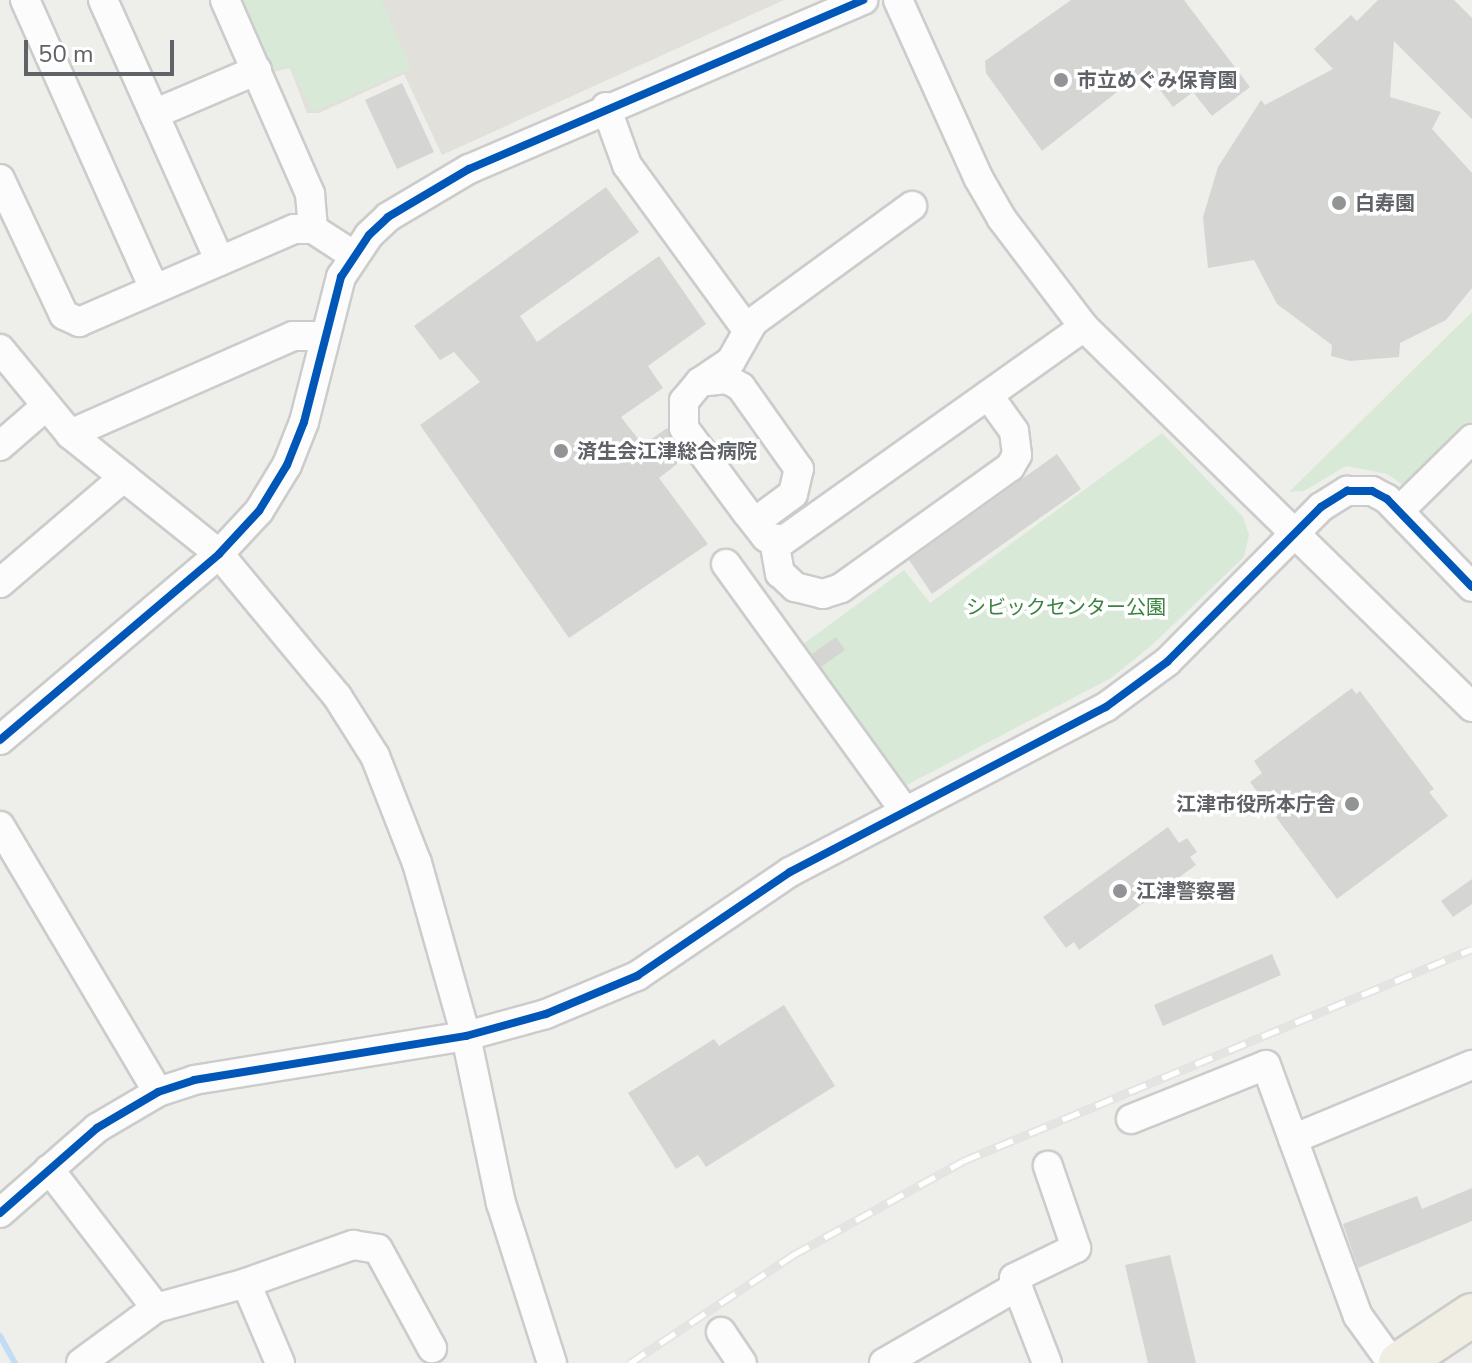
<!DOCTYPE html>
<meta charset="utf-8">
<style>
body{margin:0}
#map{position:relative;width:1472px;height:1363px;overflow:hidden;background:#eeeeea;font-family:"Nunito Sans","Noto Sans JP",sans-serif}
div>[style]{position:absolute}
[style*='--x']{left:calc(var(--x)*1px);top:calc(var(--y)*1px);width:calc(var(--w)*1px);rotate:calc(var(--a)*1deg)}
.education>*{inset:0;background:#e1e0da}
.green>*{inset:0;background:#d8ead7}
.stream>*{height:6px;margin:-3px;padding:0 3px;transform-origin:3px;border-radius:3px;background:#c1ddf6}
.building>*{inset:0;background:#d5d5d3}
.roads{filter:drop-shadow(2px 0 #cbcccb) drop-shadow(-2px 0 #cbcccb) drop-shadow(0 2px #cbcccb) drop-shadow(0 -2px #cbcccb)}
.minor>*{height:28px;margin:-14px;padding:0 14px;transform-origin:14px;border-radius:14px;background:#fcfcfc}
.highway>*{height:42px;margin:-21px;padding:0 21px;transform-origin:21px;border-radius:21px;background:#f0ede3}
.rail>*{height:9px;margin-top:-4.5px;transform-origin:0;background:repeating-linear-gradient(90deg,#fff 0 18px,#e4e4e3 0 36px);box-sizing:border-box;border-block:2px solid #e4e4e3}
.cycleway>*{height:8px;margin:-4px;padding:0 4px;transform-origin:4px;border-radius:4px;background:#0057b8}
.dots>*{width:22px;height:22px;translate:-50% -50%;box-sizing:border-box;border:4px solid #fff;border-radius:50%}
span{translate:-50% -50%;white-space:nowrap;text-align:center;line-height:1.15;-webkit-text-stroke:7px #fff;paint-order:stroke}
.poi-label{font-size:20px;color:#5f6267;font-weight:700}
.left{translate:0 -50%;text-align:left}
.right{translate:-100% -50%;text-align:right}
.park-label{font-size:20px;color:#3a8340}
.scale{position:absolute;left:24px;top:40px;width:150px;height:36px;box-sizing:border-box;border:4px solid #5f6267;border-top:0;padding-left:10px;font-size:24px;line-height:28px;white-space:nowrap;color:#5f6267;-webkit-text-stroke:6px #fff;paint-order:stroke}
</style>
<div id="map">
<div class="education">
<i style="clip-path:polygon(232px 0,784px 0,442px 155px,404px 74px,319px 113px,307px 113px,290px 68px,263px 74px)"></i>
</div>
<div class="green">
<i style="clip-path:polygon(241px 0,381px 0,411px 68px,312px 112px,291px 66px,271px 70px)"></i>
<i style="clip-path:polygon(1472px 312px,1472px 422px,1406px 487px,1387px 474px,1346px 466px,1304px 491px,1289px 492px)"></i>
<i style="clip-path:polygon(1162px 433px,1243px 517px,1249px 535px,1244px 557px,1152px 645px,1111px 678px,903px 787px,799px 647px,904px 570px,930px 603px)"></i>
</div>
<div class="stream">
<i style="--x:0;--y:1336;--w:31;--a:61"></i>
</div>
<div class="building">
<i style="clip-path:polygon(1071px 0,1184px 0,1250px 87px,1212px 116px,1193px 92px,1173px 107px,1145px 70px,1042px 151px,986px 73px,985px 61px)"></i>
<i style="clip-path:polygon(1378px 0,1454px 0,1472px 18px,1472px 119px,1394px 41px,1390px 97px,1441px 112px,1432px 129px,1472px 173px,1472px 288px,1446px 320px,1400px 343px,1399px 357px,1350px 361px,1331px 356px,1332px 345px,1277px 304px,1254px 260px,1208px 268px,1203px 217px,1218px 167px,1261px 100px,1265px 105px,1333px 69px,1314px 49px,1351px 15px,1357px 21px)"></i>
<i style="clip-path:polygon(402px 83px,434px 152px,397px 169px,365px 100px)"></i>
<i style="clip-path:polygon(606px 187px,639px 232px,520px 316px,537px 342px,659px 256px,706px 324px,648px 366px,663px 388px,621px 417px,643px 445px,667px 428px,685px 458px,659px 478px,708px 544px,569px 638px,420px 425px,480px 382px,454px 352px,440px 360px,414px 326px)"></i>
<i style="clip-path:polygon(1057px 454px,1081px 489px,932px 594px,909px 560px)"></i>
<i style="clip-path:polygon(836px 637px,845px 650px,821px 667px,812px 654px)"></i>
<i style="clip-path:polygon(1352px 688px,1356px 694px,1360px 691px,1434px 789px,1429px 792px,1448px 816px,1337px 899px,1250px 782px,1262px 773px,1254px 761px)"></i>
<i style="clip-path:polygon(1168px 827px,1179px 843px,1187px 838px,1197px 852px,1190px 857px,1196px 865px,1079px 950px,1074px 942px,1066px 948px,1043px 917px)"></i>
<i style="clip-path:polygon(1472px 879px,1472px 904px,1453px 917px,1441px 901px)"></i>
<i style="clip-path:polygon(1272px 954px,1281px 975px,1163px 1026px,1154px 1005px)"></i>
<i style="clip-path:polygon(784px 1005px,835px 1086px,706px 1167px,698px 1155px,676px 1169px,628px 1093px,714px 1039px,719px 1046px)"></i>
<i style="clip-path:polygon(1472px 1188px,1472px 1221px,1358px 1268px,1343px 1224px,1417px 1196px,1422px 1209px)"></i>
<i style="clip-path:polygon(1170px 1255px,1196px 1363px,1148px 1363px,1125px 1265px)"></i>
</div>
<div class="roads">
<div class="minor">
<i style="--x:25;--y:0;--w:316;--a:65.9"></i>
<i style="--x:103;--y:0;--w:286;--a:65.9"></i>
<i style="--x:225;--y:0;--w:212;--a:66.3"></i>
<i style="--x:310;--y:194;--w:35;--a:85"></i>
<i style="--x:898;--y:0;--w:196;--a:65.7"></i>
<i style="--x:979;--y:179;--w:46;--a:60.1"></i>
<i style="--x:1002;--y:219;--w:136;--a:52.8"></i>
<i style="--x:1084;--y:327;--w:543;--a:44.4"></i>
<i style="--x:606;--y:107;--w:62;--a:70.1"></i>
<i style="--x:627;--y:165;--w:205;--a:53.9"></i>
<i style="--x:154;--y:114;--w:112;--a:-23.1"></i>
<i style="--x:0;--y:179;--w:150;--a:64.8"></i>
<i style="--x:64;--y:315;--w:17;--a:25"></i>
<i style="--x:79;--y:322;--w:234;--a:-23.4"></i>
<i style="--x:294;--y:229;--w:19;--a:0"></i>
<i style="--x:313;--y:229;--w:48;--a:33"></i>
<i style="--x:0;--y:349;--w:110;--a:50.5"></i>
<i style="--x:70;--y:434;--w:191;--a:38.8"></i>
<i style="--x:219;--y:554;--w:185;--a:50.3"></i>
<i style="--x:337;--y:696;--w:71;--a:57.7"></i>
<i style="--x:375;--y:756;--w:115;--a:68.6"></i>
<i style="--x:417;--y:863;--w:180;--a:74.2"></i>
<i style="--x:466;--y:1036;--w:171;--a:78.2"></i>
<i style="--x:501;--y:1203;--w:168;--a:72.3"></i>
<i style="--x:700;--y:382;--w:37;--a:-34"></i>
<i style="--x:731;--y:361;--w:45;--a:-60.6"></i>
<i style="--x:753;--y:322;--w:197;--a:-36.1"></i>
<i style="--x:70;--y:434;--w:244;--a:-23.7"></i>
<i style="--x:293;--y:336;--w:30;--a:0"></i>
<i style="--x:0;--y:446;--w:61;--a:-41"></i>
<i style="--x:1399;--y:511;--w:103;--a:-44.6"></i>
<i style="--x:755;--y:522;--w:47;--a:-36.4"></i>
<i style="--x:793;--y:494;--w:26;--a:-77"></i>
<i style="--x:799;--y:469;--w:100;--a:-125.3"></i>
<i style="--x:741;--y:387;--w:16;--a:-150"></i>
<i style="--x:727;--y:379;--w:27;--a:174"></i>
<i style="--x:700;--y:382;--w:25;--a:130"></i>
<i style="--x:684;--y:401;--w:27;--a:90"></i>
<i style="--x:684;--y:428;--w:106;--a:53.5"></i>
<i style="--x:747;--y:513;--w:31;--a:52"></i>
<i style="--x:766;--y:537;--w:18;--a:9"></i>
<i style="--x:784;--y:540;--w:368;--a:-35.4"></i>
<i style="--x:774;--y:540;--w:34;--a:80"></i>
<i style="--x:780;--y:573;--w:21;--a:43"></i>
<i style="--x:795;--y:587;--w:29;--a:14"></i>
<i style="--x:823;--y:594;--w:19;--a:-18"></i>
<i style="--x:841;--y:588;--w:208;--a:-35.6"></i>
<i style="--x:1010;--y:467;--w:14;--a:-60"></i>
<i style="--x:1017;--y:455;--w:24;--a:-97"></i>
<i style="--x:1014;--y:431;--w:44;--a:-125.8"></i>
<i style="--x:726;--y:564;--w:304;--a:54.1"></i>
<i style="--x:0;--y:583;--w:163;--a:-40.5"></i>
<i style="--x:0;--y:740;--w:287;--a:-40.3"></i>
<i style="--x:219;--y:554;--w:59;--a:-47.1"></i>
<i style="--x:259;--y:511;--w:54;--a:-58.7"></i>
<i style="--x:287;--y:465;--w:46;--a:-68.4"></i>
<i style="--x:304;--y:422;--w:150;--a:-75.7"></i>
<i style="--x:341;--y:277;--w:50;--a:-56.3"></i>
<i style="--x:369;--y:235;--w:26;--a:-43"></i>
<i style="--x:388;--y:217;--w:94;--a:-30.7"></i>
<i style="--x:469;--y:169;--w:429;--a:-23.2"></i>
<i style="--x:0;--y:826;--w:309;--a:59.3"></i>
<i style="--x:1131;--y:1119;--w:145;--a:-21.8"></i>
<i style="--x:1266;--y:1065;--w:267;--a:69.9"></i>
<i style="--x:1358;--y:1316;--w:58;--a:54.1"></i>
<i style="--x:1293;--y:1139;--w:194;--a:-22.5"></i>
<i style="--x:49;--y:1169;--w:175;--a:52.4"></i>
<i style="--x:156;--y:1308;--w:93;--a:-15.5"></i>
<i style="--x:246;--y:1283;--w:87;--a:67"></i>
<i style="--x:0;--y:1213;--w:129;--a:-41.2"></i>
<i style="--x:97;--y:1128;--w:71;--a:-30.5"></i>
<i style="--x:158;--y:1092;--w:38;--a:-18"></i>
<i style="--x:194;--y:1080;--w:276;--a:-9.2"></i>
<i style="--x:466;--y:1036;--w:83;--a:-15.4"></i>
<i style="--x:546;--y:1014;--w:99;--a:-22.7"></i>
<i style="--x:637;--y:976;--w:185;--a:-34.2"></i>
<i style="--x:790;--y:872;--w:356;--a:-27.6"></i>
<i style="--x:1106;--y:707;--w:76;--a:-36.4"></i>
<i style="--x:1167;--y:662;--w:218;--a:-45.2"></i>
<i style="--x:1321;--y:507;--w:31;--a:-32"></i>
<i style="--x:1347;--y:491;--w:25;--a:0"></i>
<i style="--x:1372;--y:491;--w:17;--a:28"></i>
<i style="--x:1387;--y:499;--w:122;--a:46"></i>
<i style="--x:246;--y:1283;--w:114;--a:-19.6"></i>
<i style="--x:353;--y:1245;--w:25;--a:9"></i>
<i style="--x:378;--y:1249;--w:113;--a:61.4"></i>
<i style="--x:721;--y:1332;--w:37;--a:56"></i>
<i style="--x:81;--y:1363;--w:93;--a:-36.3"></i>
<i style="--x:884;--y:1363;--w:155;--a:-29.9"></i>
<i style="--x:1047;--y:1363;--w:91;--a:-111.2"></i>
<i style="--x:1014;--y:1278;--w:69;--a:-25.8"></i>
<i style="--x:1076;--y:1248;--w:87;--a:-108.9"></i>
</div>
<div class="highway">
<i style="--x:1400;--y:1363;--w:87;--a:-33.7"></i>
</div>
</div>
<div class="rail">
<i style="--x:630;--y:1363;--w:196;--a:-33.5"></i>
<i style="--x:793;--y:1255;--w:194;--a:-28.9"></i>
<i style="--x:963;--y:1161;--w:551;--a:-22.61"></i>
</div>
<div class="cycleway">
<i style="--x:0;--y:740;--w:287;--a:-40.3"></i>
<i style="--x:219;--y:554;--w:59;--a:-47.1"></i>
<i style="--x:259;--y:511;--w:54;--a:-58.7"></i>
<i style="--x:287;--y:465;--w:46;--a:-68.4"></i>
<i style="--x:304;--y:422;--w:150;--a:-75.7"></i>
<i style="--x:341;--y:277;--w:50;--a:-56.3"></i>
<i style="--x:369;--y:235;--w:26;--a:-43"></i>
<i style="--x:388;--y:217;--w:94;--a:-30.7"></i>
<i style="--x:469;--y:169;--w:429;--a:-23.2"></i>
<i style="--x:0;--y:1213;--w:129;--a:-41.2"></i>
<i style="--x:97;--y:1128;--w:71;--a:-30.5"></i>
<i style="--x:158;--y:1092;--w:38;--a:-18"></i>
<i style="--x:194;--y:1080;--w:276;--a:-9.2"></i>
<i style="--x:466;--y:1036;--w:83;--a:-15.4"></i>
<i style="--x:546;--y:1014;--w:99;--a:-22.7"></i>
<i style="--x:637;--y:976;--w:185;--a:-34.2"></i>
<i style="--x:790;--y:872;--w:356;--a:-27.6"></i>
<i style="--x:1106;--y:707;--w:76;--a:-36.4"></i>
<i style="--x:1167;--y:662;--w:218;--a:-45.2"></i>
<i style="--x:1321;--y:507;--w:31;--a:-32"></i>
<i style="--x:1347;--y:491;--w:25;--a:0"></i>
<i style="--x:1372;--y:491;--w:17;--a:28"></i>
<i style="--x:1387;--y:499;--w:122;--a:46"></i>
</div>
<div class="dots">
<i style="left:1061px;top:80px;background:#919395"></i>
<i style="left:1339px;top:203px;background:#919395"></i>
<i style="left:561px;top:451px;background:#919395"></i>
<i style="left:1352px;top:804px;background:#919395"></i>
<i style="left:1120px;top:891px;background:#919395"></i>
</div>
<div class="poi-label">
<span class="left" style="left:1077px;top:80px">市立めぐみ保育園</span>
<span class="left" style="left:1355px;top:203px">白寿園</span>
<span class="left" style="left:577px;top:451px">済生会江津総合病院</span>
<span class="right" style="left:1336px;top:804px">江津市役所本庁舎</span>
<span class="left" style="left:1136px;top:891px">江津警察署</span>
</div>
<div class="park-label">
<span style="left:1066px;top:607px">シビックセンター公園</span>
</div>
<div class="scale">50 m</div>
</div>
